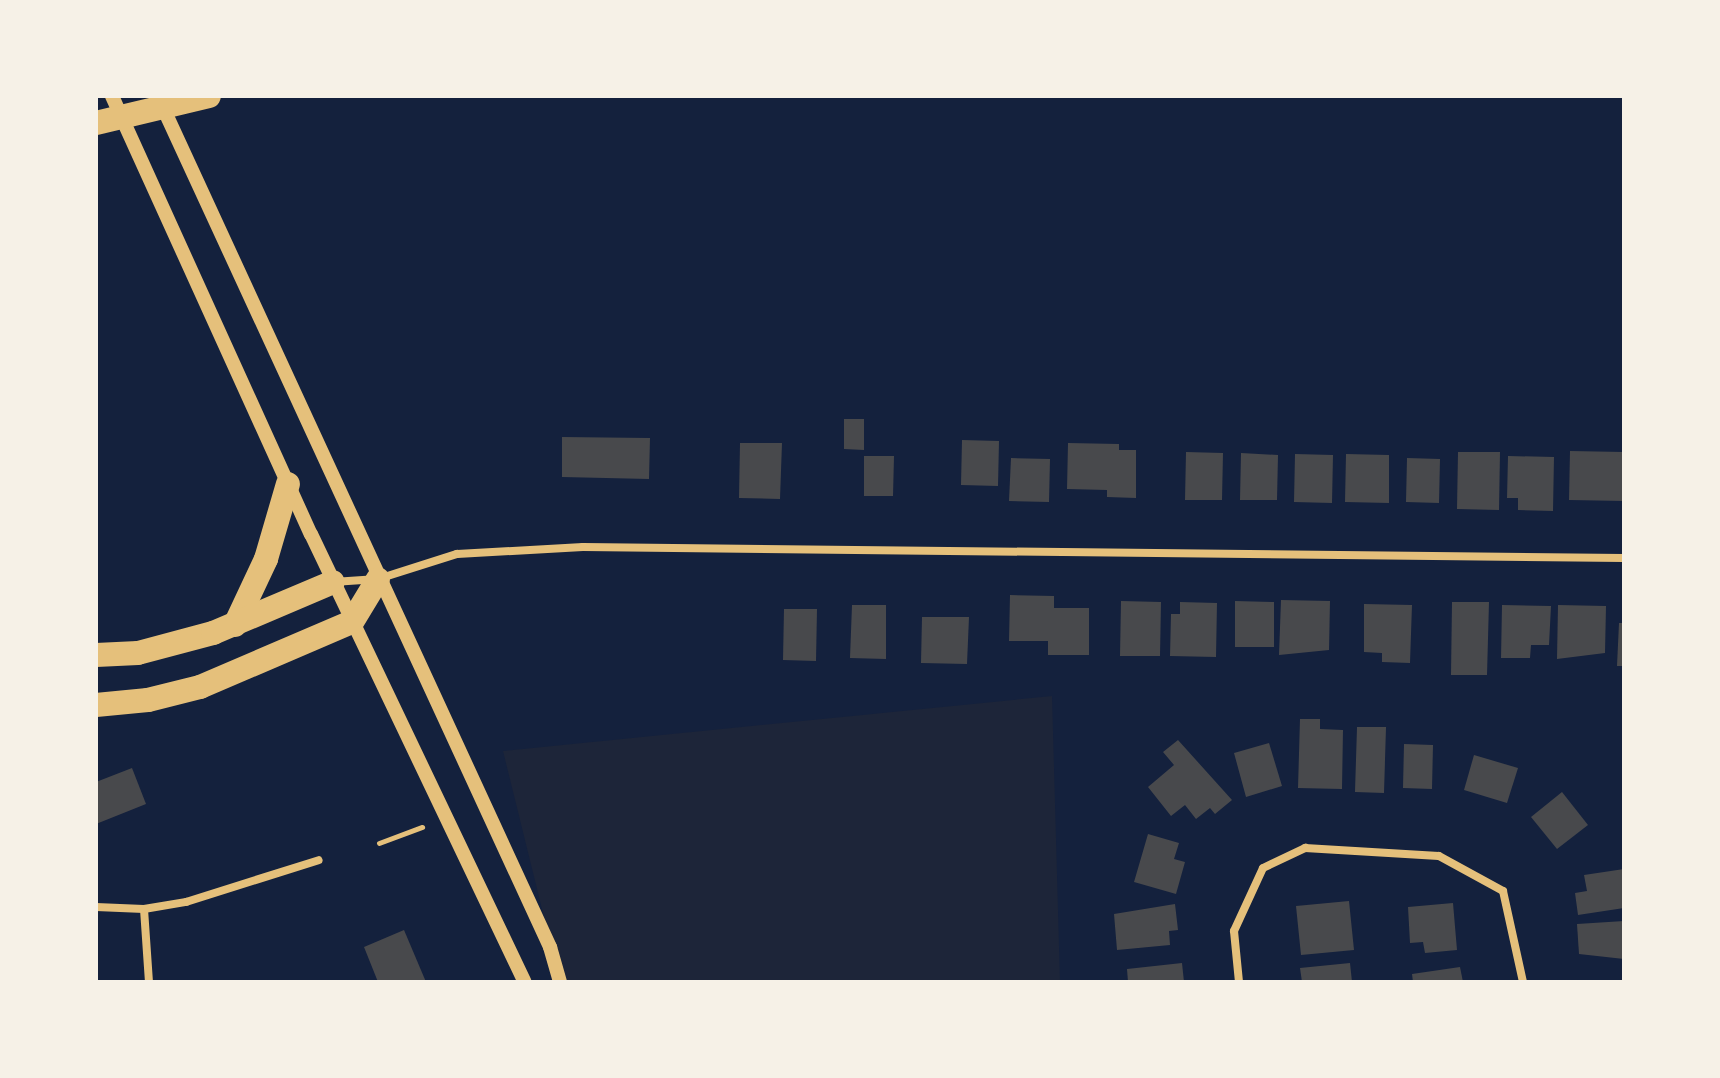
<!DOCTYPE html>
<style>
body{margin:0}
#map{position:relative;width:1720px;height:1078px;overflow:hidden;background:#14213d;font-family:Barlow,sans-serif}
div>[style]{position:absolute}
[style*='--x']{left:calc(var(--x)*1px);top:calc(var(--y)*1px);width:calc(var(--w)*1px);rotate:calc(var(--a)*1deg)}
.green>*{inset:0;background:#1d2539}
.building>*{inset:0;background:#48494c}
.path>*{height:5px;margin:-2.5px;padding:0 2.5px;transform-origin:2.5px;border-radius:2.5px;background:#e5c07b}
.minor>*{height:8px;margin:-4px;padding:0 4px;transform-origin:4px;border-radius:4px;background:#e5c07b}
.tertiary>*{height:14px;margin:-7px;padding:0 7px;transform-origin:7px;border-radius:7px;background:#e5c07b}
.motorway>*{height:24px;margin:-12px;padding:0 12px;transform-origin:12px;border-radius:12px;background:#e5c07b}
span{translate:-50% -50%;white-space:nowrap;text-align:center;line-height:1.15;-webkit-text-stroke:8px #f6f1e7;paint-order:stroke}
.frame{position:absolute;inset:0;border:98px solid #f6f1e7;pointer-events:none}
</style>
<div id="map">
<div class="green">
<i style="clip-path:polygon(1052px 696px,1060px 982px,560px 982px,503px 751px)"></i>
</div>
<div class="building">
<i style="clip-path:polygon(844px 419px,864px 419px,864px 450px,844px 449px)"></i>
<i style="clip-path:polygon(562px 437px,650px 438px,649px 479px,562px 477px)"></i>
<i style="clip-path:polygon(962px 440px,999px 441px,998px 486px,961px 485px)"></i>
<i style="clip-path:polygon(740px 443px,782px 443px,780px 499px,739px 498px)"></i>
<i style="clip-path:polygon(1068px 443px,1119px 444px,1119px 450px,1136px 450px,1136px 498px,1107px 497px,1107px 490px,1067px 489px)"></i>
<i style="clip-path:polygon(1570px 451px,1624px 452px,1624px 501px,1569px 500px)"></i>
<i style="clip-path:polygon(1186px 452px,1223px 453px,1222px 500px,1185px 500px)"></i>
<i style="clip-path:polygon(1458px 452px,1500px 452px,1499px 510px,1457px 509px)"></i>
<i style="clip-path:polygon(1241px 453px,1278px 455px,1277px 500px,1240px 500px)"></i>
<i style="clip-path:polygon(1295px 454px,1333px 455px,1332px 503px,1294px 502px)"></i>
<i style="clip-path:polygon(1346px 454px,1389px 455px,1389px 503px,1345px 502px)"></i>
<i style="clip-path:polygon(864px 456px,894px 456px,893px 496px,864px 496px)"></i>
<i style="clip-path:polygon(1508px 456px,1554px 457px,1553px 511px,1518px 510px,1518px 498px,1507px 498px)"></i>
<i style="clip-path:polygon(1011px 458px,1050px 459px,1049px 502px,1009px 501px)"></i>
<i style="clip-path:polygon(1407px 458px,1440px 459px,1439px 503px,1406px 502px)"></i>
<i style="clip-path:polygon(1010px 595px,1054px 596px,1054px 608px,1089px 608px,1089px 655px,1048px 655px,1048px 641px,1009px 641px)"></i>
<i style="clip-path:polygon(1281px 600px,1330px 601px,1329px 650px,1279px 655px)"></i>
<i style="clip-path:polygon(1121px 601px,1161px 602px,1160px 656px,1120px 656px)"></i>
<i style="clip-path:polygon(1235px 601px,1274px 602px,1274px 647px,1235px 647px)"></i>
<i style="clip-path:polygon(1180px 602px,1217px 603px,1216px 657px,1170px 656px,1171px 614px,1180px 614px)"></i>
<i style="clip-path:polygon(1452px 602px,1489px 602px,1487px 675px,1451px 675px)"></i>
<i style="clip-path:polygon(1364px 604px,1412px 605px,1410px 663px,1382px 662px,1382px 653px,1364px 652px)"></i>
<i style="clip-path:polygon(852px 605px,886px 605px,886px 659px,850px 658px)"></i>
<i style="clip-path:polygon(1502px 605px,1551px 606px,1549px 645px,1531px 645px,1530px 658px,1501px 658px)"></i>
<i style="clip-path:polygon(1558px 605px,1606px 606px,1605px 653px,1557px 659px)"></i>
<i style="clip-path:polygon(784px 609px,817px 609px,816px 661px,783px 660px)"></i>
<i style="clip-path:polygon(922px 617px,969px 617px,967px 664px,921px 663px)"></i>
<i style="clip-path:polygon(1619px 623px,1624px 623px,1624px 666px,1617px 666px)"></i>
<i style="clip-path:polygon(1300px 719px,1320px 719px,1320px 729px,1343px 730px,1342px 789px,1298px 788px)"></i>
<i style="clip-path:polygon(1357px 727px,1386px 727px,1384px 793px,1355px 792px)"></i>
<i style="clip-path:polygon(1178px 740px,1232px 800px,1215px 814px,1210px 808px,1196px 819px,1185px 805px,1171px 816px,1148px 787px,1174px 765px,1163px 752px)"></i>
<i style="clip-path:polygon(1269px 743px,1282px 786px,1246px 797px,1234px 753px)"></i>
<i style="clip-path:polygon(1404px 744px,1433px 745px,1432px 789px,1403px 788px)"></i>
<i style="clip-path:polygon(1474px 755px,1518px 768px,1507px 803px,1464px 790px)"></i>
<i style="clip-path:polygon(132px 768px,146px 804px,96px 824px,96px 782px)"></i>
<i style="clip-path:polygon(1562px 792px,1588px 825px,1557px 849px,1531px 817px)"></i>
<i style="clip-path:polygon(1148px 834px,1179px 843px,1174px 859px,1185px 862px,1176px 894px,1134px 882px)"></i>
<i style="clip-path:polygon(1624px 869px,1624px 908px,1578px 915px,1575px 893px,1587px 891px,1584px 875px)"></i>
<i style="clip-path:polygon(1349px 901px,1354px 950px,1301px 955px,1296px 906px)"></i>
<i style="clip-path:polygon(1453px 903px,1457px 950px,1425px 953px,1423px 942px,1410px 943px,1408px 907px)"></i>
<i style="clip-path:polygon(1175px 904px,1178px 930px,1169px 931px,1170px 945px,1117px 950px,1114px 914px)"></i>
<i style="clip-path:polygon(1624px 921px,1624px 959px,1579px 954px,1577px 924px)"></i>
<i style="clip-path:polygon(404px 930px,426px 982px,378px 982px,364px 947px)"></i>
<i style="clip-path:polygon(1182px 963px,1184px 982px,1128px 982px,1127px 969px)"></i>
<i style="clip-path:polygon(1350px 963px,1352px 982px,1302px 982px,1300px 968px)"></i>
<i style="clip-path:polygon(1460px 967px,1463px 982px,1413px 982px,1412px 974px)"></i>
</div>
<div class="path">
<i style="--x:379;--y:843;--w:46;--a:-20.4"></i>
</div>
<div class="minor">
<i style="--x:333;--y:582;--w:45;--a:-3.8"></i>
<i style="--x:378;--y:579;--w:83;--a:-17.6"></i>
<i style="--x:457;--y:554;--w:126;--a:-3.2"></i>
<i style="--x:583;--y:547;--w:1041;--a:0.61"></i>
<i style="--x:96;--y:907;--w:48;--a:2.4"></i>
<i style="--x:144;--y:909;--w:43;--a:-9.5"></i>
<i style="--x:186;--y:902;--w:139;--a:-17.5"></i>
<i style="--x:144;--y:909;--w:73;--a:86.1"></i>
<i style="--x:1239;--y:982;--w:51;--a:-95.6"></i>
<i style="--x:1234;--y:931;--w:69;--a:-65.3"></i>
<i style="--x:1263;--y:868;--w:47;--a:-25.5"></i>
<i style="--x:1305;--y:848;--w:134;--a:3.4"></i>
<i style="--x:1439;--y:856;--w:73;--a:28.7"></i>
<i style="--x:1503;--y:891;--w:93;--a:77.6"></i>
</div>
<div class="tertiary">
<i style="--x:112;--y:96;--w:481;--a:65.6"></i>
<i style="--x:311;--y:534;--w:496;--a:64.5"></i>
<i style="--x:160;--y:101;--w:932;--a:65.25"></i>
<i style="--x:550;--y:947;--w:36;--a:74"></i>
</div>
<div class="motorway">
<i style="--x:96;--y:123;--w:116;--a:-13.4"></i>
<i style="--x:235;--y:625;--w:73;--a:-64.8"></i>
<i style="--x:266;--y:559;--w:78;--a:-73.7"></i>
<i style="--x:96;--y:655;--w:42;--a:-2.7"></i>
<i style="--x:138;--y:653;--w:78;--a:-14.9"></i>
<i style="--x:213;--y:633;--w:130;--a:-23"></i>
<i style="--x:96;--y:705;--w:52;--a:-5.5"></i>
<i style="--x:148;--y:700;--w:54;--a:-14"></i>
<i style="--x:200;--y:687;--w:165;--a:-23.2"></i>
<i style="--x:352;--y:622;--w:50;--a:-58.8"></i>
</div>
<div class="frame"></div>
</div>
